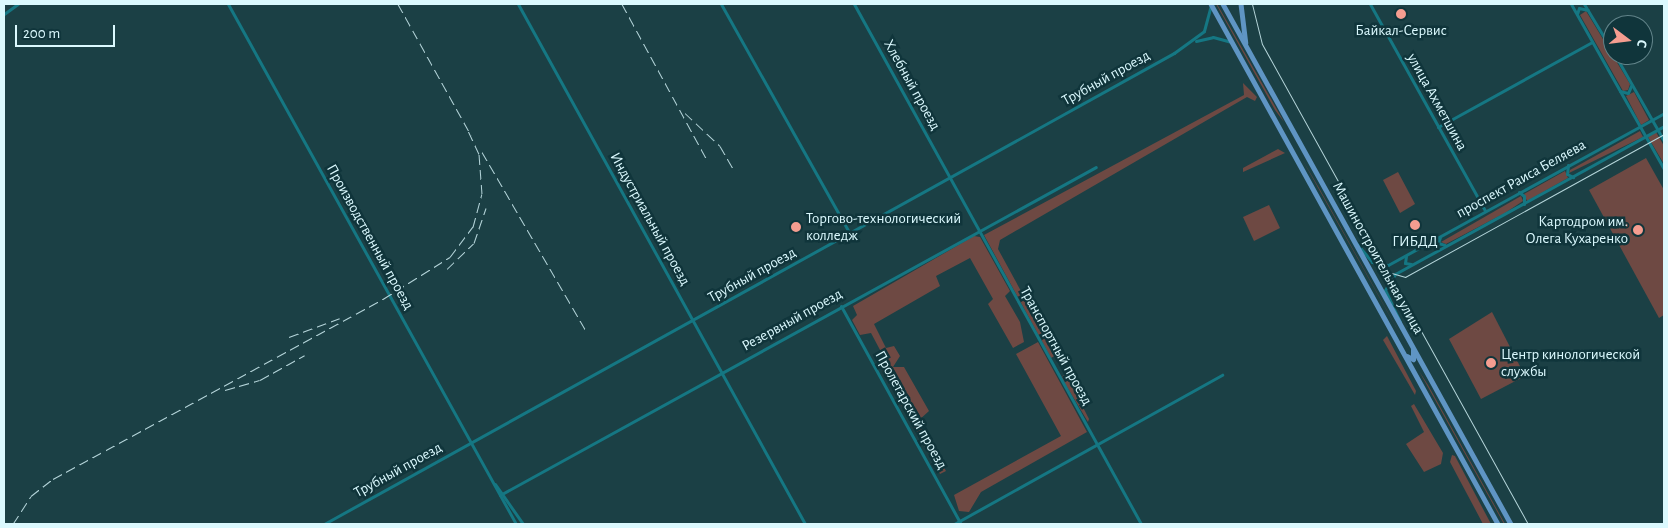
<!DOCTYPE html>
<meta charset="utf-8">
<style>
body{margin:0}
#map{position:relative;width:1668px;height:528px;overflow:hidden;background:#1b4045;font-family:"Alegreya Sans",sans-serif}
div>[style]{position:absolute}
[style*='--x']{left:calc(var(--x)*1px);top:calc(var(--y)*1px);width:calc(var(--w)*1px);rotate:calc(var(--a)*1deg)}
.green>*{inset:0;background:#6e4943}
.minor>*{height:3px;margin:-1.5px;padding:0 1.5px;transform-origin:1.5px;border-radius:1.5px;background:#157783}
.major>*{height:4.5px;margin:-2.25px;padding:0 2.25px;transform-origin:2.25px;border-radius:2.25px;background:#5f95c4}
.tram>*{height:1px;margin:-0.5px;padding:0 0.5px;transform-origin:0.5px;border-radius:0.5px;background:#b5d5da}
.rail>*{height:1px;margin-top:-0.5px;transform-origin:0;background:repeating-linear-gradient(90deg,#b5d5da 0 10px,transparent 0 15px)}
.dots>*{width:14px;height:14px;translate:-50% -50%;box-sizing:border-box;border:2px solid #10353b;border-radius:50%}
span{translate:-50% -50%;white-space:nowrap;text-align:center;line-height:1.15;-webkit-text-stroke:5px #10353b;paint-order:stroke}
.poi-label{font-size:15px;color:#dbf9fe}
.left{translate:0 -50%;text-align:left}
.right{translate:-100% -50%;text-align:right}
.street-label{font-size:15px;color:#dbf9fe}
.frame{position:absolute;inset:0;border:5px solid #dbf9fe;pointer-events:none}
.north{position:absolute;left:1603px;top:15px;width:50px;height:50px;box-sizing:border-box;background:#10353b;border:1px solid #618389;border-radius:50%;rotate:105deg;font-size:14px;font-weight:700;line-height:20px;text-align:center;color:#dbf9fe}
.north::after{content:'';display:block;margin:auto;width:18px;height:22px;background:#f59d90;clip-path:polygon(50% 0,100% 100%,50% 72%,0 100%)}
.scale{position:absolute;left:15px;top:25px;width:100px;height:22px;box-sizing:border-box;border:2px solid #dbf9fe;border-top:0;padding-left:6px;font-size:15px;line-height:18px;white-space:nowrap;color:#dbf9fe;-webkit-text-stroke:4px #10353b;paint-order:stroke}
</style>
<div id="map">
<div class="green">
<i style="clip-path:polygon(1216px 4px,1217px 4px,1284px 122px,1275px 110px)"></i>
<i style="clip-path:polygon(1586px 11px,1630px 84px,1628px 90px,1623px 91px,1580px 15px)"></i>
<i style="clip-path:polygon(1243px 83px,1257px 97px,1255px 101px,1247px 97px,1000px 240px,998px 249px,1056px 355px,1051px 358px,984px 235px,1244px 95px)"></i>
<i style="clip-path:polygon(1634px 92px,1649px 120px,1641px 125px,1626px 96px)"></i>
<i style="clip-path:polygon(1640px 131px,1643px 137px,1569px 173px,1570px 170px)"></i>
<i style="clip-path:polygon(1656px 132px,1664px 146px,1664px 164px,1648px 137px)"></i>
<i style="clip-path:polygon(1278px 149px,1285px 153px,1243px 172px,1243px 168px)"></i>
<i style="clip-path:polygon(1646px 158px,1664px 190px,1664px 315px,1659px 318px,1589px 190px)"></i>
<i style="clip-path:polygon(1302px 159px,1319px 188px,1411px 354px)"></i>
<i style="clip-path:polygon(1565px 171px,1568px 178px,1527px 201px,1524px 194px)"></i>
<i style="clip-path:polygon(1398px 172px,1415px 204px,1400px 213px,1383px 180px)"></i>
<i style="clip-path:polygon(1521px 196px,1523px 201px,1505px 213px,1446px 244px,1441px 242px)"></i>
<i style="clip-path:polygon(1269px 205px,1280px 228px,1254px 241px,1243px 217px)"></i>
<i style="clip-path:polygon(974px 236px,980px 237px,1010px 291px,1005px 296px,1020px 322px,1024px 342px,1013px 348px,988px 304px,993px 299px,970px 258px,936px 276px,940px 286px,874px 324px,886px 348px,894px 346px,900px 356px,893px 367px,904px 367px,929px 411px,918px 421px,946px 471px,940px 474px,882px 371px,888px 365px,871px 333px,860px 335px,852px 320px,857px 315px,853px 306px)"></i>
<i style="clip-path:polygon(1492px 312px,1525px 376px,1481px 399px,1449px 339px)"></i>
<i style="clip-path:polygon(1387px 336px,1416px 391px,1415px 395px,1383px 340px)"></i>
<i style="clip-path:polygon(1038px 342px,1087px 432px,981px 492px,969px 512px,959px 511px,954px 495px,1061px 436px,1016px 354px)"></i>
<i style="clip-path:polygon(1419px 371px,1428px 385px,1505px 524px,1504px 524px)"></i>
<i style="clip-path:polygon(1066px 374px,1089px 419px,1088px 422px,1061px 377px)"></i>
<i style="clip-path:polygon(1414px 404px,1443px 453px,1441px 464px,1424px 472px,1406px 444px,1424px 432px,1411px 406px)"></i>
<i style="clip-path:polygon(1452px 455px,1455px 456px,1491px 524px,1483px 524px,1450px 462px)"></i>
</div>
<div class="minor">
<i style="--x:228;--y:4;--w:594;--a:61.02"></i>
<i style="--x:518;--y:4;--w:594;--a:61.1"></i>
<i style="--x:721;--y:4;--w:264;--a:60.7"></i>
<i style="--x:854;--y:4;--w:594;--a:61.1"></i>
<i style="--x:1370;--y:4;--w:237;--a:60.9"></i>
<i style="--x:1571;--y:4;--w:189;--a:60.6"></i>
<i style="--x:1584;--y:4;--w:56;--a:58.9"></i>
<i style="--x:4;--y:14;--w:17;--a:-36"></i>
<i style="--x:1577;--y:14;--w:6;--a:-72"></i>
<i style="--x:1579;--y:8;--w:9;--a:13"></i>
<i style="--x:1196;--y:41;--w:17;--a:-13"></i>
<i style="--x:1213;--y:37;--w:20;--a:15"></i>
<i style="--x:1615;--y:55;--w:99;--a:60.3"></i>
<i style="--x:1620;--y:91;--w:8;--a:14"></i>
<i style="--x:1628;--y:93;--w:8;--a:-67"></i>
<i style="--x:1438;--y:127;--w:176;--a:-28.9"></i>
<i style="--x:1568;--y:165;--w:9;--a:96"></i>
<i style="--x:1567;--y:174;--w:7;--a:27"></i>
<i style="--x:1519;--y:192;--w:6;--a:39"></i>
<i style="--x:1524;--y:196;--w:8;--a:90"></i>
<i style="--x:1440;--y:237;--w:6;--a:108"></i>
<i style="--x:1438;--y:243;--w:7;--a:16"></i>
<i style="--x:1357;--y:244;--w:23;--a:50"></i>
<i style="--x:1372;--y:262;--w:16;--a:11"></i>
<i style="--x:1388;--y:265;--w:315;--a:-28.8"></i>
<i style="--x:1406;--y:256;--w:7;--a:98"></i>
<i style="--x:1405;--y:263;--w:6;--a:9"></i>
<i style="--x:841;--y:306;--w:249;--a:61.2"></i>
<i style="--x:1400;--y:322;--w:35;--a:-115"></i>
<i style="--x:1385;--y:290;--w:19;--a:-58"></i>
<i style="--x:1395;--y:274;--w:307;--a:-28.8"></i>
<i style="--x:495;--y:484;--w:49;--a:55"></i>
<i style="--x:500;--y:495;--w:680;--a:-28.83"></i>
<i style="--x:324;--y:524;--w:972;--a:-28.99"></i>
<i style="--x:1174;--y:53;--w:37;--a:-36"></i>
<i style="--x:1204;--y:31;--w:27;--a:-75"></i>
<i style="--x:954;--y:524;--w:307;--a:-29.1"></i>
</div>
<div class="major">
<i style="--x:1211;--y:4;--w:594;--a:61.1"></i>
<i style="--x:1223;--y:4;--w:594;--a:61.02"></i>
<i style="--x:1241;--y:4;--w:39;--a:83"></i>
<i style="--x:1407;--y:356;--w:7;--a:27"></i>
<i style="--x:1413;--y:359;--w:9;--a:-90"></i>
</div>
<div class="tram">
<i style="--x:1252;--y:4;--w:41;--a:76"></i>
<i style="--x:1262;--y:44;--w:549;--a:61.01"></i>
<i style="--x:1388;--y:272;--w:18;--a:16"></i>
<i style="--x:1405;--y:277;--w:296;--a:-28.9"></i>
</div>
<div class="rail">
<i style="--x:398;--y:4;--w:150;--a:60.9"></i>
<i style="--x:622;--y:4;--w:178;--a:61.4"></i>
<i style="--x:685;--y:113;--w:48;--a:43.3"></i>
<i style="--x:720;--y:146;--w:28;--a:60"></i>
<i style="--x:482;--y:152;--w:205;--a:59.8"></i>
<i style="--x:447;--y:269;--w:37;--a:-44"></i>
<i style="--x:474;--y:243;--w:37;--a:-71"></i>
<i style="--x:289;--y:337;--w:54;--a:-20.4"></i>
<i style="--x:225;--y:390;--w:36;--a:-16"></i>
<i style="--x:260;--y:380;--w:51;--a:-29.1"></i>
<i style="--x:4;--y:408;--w:42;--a:90"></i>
<i style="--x:13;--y:524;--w:33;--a:-57"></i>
<i style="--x:31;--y:496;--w:28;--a:-38"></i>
<i style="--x:53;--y:479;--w:376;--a:-28.6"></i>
<i style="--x:383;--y:299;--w:79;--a:-32.1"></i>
<i style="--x:450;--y:257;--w:38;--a:-53"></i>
<i style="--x:473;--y:227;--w:34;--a:-75"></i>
<i style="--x:482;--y:194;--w:40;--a:-94.3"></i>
<i style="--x:479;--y:154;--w:29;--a:-115"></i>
</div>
<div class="dots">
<i style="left:1401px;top:14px;background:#f59d90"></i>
<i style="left:1415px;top:225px;background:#f59d90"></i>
<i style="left:796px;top:227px;background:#f59d90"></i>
<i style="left:1638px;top:230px;background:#f59d90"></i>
<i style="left:1491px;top:363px;background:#f59d90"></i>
</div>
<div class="poi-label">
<span style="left:1401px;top:31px">Байкал-Сервис</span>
<span class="left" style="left:806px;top:227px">Торгово-технологический<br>колледж</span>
<span class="right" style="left:1628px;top:230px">Картодром им.<br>Олега Кухаренко</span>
<span style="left:1415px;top:242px">ГИБДД</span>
<span class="left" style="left:1501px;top:363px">Центр кинологической<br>службы</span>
</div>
<div class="street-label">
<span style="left:1106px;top:78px;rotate:-29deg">Трубный проезд</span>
<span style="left:912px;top:85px;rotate:61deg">Хлебный проезд</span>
<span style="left:1437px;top:102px;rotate:61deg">улица Ахметшина</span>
<span style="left:1521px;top:179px;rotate:-29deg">проспект Раиса Беляева</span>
<span style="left:650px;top:219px;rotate:61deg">Индустриальный проезд</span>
<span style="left:370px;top:237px;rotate:61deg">Производственный проезд</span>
<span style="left:1378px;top:258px;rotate:61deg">Машиностроительная улица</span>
<span style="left:752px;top:275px;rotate:-29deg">Трубный проезд</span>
<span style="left:792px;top:320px;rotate:-29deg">Резервный проезд</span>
<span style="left:1056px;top:346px;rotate:61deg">Транспортный проезд</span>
<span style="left:911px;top:410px;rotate:61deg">Пролетарский проезд</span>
<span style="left:398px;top:470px;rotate:-29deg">Трубный проезд</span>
</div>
<div class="frame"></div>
<div class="north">С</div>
<div class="scale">200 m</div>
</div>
